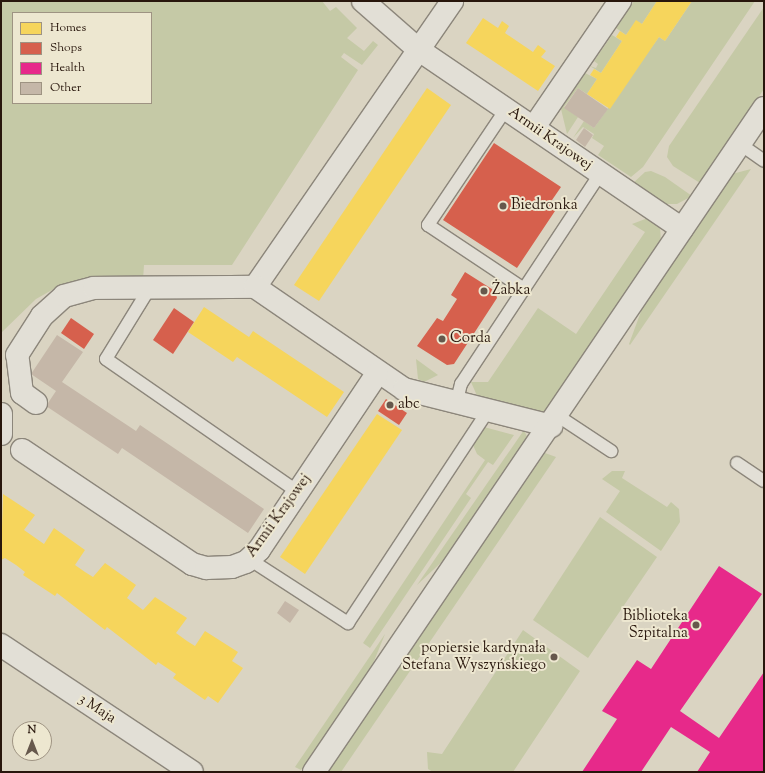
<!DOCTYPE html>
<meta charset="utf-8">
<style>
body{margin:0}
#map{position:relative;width:765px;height:773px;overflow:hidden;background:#dad4c2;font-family:"Sorts Mill Goudy",serif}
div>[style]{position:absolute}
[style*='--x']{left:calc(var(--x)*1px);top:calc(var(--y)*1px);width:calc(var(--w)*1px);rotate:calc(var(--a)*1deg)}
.green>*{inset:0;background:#c5c9a6}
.homes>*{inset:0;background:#f6d55c}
.shops>*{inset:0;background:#d6604d}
.health>*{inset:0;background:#e7298a}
.building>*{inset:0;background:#c5b7a8}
.roads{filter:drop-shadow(1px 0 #8c867b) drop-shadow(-1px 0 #8c867b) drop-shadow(0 1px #8c867b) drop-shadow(0 -1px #8c867b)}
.service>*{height:12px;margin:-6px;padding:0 6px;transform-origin:6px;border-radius:6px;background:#e2dfd6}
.minor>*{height:22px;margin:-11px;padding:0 11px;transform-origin:11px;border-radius:11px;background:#e2dfd6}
.dots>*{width:11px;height:11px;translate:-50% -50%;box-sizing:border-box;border:2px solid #ede7d0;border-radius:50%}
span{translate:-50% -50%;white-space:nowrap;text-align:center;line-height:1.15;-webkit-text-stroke:4px #ede7d0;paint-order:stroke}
.street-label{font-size:15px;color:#28160c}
.poi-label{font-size:15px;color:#28160c}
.left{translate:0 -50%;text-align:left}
.right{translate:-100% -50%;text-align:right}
.frame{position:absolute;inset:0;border:2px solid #28160c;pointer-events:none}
.legend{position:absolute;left:12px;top:12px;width:140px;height:92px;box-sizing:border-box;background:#ede7d0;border:1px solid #9e9382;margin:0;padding:5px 7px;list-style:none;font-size:12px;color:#28160c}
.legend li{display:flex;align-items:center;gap:8px;height:20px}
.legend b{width:20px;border:1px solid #9e9382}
.north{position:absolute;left:12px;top:721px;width:40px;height:40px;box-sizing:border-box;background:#ede7d0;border:1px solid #9e9382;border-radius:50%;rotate:0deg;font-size:11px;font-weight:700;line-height:16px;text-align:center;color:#28160c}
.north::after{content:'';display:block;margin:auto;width:14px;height:18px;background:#66584c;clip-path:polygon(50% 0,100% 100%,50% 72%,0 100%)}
</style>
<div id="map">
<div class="green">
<i style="clip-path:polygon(evenodd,1px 1px,322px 1px,330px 11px,336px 7px,357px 28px,347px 38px,364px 51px,373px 41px,378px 45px,362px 65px,344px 53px,341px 57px,358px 70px,232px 265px,144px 265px,143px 280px,59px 286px,36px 299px,1px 333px,1px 1px,13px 13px,151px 13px,151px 103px,13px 103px,13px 13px)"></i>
<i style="clip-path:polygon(634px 1px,657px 1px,642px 24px,636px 21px,626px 35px,616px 28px)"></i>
<i style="clip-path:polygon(692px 1px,755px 1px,643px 167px,631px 177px,598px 155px,604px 146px,592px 138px,594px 134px,583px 127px,573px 138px,584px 121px,594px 128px,659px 37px,665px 41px)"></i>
<i style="clip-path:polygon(764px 7px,764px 89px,700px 183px,673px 166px,667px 157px,669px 146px)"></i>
<i style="clip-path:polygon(612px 35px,622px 41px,601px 73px,590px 66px,596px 68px,598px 64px,594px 61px)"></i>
<i style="clip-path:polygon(585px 73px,597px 79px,587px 94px,578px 88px,564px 107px,578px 117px,567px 134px,561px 109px)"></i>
<i style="clip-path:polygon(751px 169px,630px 345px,629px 344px,643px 306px,732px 174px)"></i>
<i style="clip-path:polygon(651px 171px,665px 177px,692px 196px,677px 204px,666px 204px,631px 185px,645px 172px)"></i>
<i style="clip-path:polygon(648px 218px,660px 227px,661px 242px,550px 409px,543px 414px,478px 398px,471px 382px,488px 382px,538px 308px,576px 334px,645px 232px,632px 224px)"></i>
<i style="clip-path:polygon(416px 359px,438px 375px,424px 382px,418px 379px)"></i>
<i style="clip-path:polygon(484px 427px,514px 435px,493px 465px,488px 462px,466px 494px,471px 498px,370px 648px,363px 643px,485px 460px,477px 454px,473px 445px)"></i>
<i style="clip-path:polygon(524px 430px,528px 439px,448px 556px,417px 585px)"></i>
<i style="clip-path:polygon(545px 453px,556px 457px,341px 772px,327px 772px)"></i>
<i style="clip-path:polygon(612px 471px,625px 471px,622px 478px,667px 507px,671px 502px,679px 509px,680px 522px,661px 551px,606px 512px,620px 491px,602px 479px)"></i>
<i style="clip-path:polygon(600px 517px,657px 557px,588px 658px,533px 620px)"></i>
<i style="clip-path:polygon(523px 630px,580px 671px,513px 772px,433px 772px,428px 769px,427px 752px,442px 754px)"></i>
<i style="clip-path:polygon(385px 634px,370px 671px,301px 770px,295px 767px)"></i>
</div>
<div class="homes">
<i style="clip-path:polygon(657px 1px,692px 1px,665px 41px,659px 37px,610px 109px,587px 94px,597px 79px,590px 75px,594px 69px,601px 73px,622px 41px,616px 37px,620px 31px,626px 35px,636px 20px,642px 24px)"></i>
<i style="clip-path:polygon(483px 18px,498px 28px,502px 21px,509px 26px,505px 33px,533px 52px,538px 45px,546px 51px,541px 57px,555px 66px,538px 91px,466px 43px)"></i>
<i style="clip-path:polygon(427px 88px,451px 105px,319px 301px,294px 285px)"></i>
<i style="clip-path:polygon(204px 307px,249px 337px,253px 331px,344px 392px,327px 417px,237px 357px,233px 362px,188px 332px)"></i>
<i style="clip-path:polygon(377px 414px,402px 430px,305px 574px,280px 557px)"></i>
<i style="clip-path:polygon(3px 494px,35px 515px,24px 530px,44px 544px,54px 528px,85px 550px,75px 565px,85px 572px,93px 577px,105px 563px,136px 585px,127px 598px,143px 610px,155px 597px,187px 618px,176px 633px,187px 641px,195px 646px,205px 631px,238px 652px,232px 661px,243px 668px,218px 703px,208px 696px,205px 700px,173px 678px,176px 674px,158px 662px,156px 665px,107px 627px,105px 630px,57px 593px,55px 596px,23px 575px,25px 572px,16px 565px,5px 558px,1px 560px)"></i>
</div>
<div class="shops">
<i style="clip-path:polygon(494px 143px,561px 187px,550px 203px,557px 208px,517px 268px,443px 220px)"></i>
<i style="clip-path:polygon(465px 272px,495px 291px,497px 298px,454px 364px,447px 365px,417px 346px,437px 318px,443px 321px,457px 299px,451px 295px)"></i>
<i style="clip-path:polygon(174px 308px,194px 322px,173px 354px,153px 340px)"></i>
<i style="clip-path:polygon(71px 318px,94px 334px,84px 349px,61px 333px)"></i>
<i style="clip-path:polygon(386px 399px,407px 413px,399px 425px,378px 411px)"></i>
</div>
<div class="health">
<i style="clip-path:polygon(719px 566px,762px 594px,680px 711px,719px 738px,764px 672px,764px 772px,697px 772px,710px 752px,671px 727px,641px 772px,582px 772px,617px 719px,602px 711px,637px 660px,651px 669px)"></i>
</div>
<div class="building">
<i style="clip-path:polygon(578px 88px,608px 109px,594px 128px,564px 108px)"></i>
<i style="clip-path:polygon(584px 128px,593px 135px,585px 147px,576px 140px)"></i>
<i style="clip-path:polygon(57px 335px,83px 352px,62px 382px,136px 431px,140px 425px,264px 509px,248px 533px,122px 448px,118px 454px,46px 406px,56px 391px,31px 374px)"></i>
<i style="clip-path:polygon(285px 601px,299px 610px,290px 623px,277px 613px)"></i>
</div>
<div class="roads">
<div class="service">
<i style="--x:506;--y:109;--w:140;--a:123.9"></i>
<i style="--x:428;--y:225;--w:115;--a:33.7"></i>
<i style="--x:740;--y:144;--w:29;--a:35"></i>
<i style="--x:149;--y:289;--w:82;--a:121.6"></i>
<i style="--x:106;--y:359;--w:234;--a:34.7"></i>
<i style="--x:456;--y:404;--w:21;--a:-76"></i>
<i style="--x:461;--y:384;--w:252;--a:-56.5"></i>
<i style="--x:558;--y:416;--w:64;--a:33.4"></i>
<i style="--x:737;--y:463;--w:32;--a:34"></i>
<i style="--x:249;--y:559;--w:118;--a:32.9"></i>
<i style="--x:348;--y:623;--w:253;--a:-56.6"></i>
</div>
<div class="minor">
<i style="--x:363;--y:1;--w:74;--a:41.2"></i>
<i style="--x:419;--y:50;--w:318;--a:34.2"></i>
<i style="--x:534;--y:127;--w:153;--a:-55.7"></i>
<i style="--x:255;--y:287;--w:347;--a:-55.4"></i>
<i style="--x:36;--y:403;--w:17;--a:-144"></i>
<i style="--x:22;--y:393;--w:38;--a:-97"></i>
<i style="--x:17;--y:355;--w:46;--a:-57.3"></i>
<i style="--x:42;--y:316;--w:30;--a:-42"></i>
<i style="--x:64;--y:296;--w:31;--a:-15"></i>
<i style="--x:94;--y:288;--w:161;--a:-0.4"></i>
<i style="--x:255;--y:287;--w:181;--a:34.4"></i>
<i style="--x:404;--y:389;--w:152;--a:14.1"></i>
<i style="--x:1;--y:414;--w:20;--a:90"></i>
<i style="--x:22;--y:450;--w:205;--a:33.8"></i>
<i style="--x:192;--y:564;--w:15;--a:16"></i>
<i style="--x:206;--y:568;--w:26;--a:-2"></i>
<i style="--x:232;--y:567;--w:15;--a:-20"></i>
<i style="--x:246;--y:562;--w:18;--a:-43"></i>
<i style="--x:259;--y:550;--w:212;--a:-56.2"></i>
<i style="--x:1;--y:645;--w:229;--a:33.6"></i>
<i style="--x:314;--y:772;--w:802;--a:-55.87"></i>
</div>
</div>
<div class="dots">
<i style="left:503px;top:206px;background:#66584c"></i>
<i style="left:484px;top:291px;background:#66584c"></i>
<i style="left:442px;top:339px;background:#66584c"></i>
<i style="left:390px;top:405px;background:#66584c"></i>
<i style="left:696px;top:625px;background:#66584c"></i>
<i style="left:554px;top:657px;background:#66584c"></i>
</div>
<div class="street-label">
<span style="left:550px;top:139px;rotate:35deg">Armii Krajowej</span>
<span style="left:279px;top:516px;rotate:-54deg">Armii Krajowej</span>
<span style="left:97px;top:709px;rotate:33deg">3 Maja</span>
</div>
<div class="poi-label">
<span class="left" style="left:511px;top:206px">Biedronka</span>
<span class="left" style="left:492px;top:291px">Żabka</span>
<span class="left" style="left:450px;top:339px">Corda</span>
<span class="left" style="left:398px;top:405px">abc</span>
<span class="right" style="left:688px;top:625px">Biblioteka<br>Szpitalna</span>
<span class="right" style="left:546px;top:657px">popiersie kardynała<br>Stefana Wyszyńskiego</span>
</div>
<div class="frame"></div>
<ul class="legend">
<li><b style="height:11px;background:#f6d55c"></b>Homes</li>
<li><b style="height:11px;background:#d6604d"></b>Shops</li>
<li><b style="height:11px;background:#e7298a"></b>Health</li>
<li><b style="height:11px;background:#c5b7a8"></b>Other</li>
</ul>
<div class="north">N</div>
</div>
